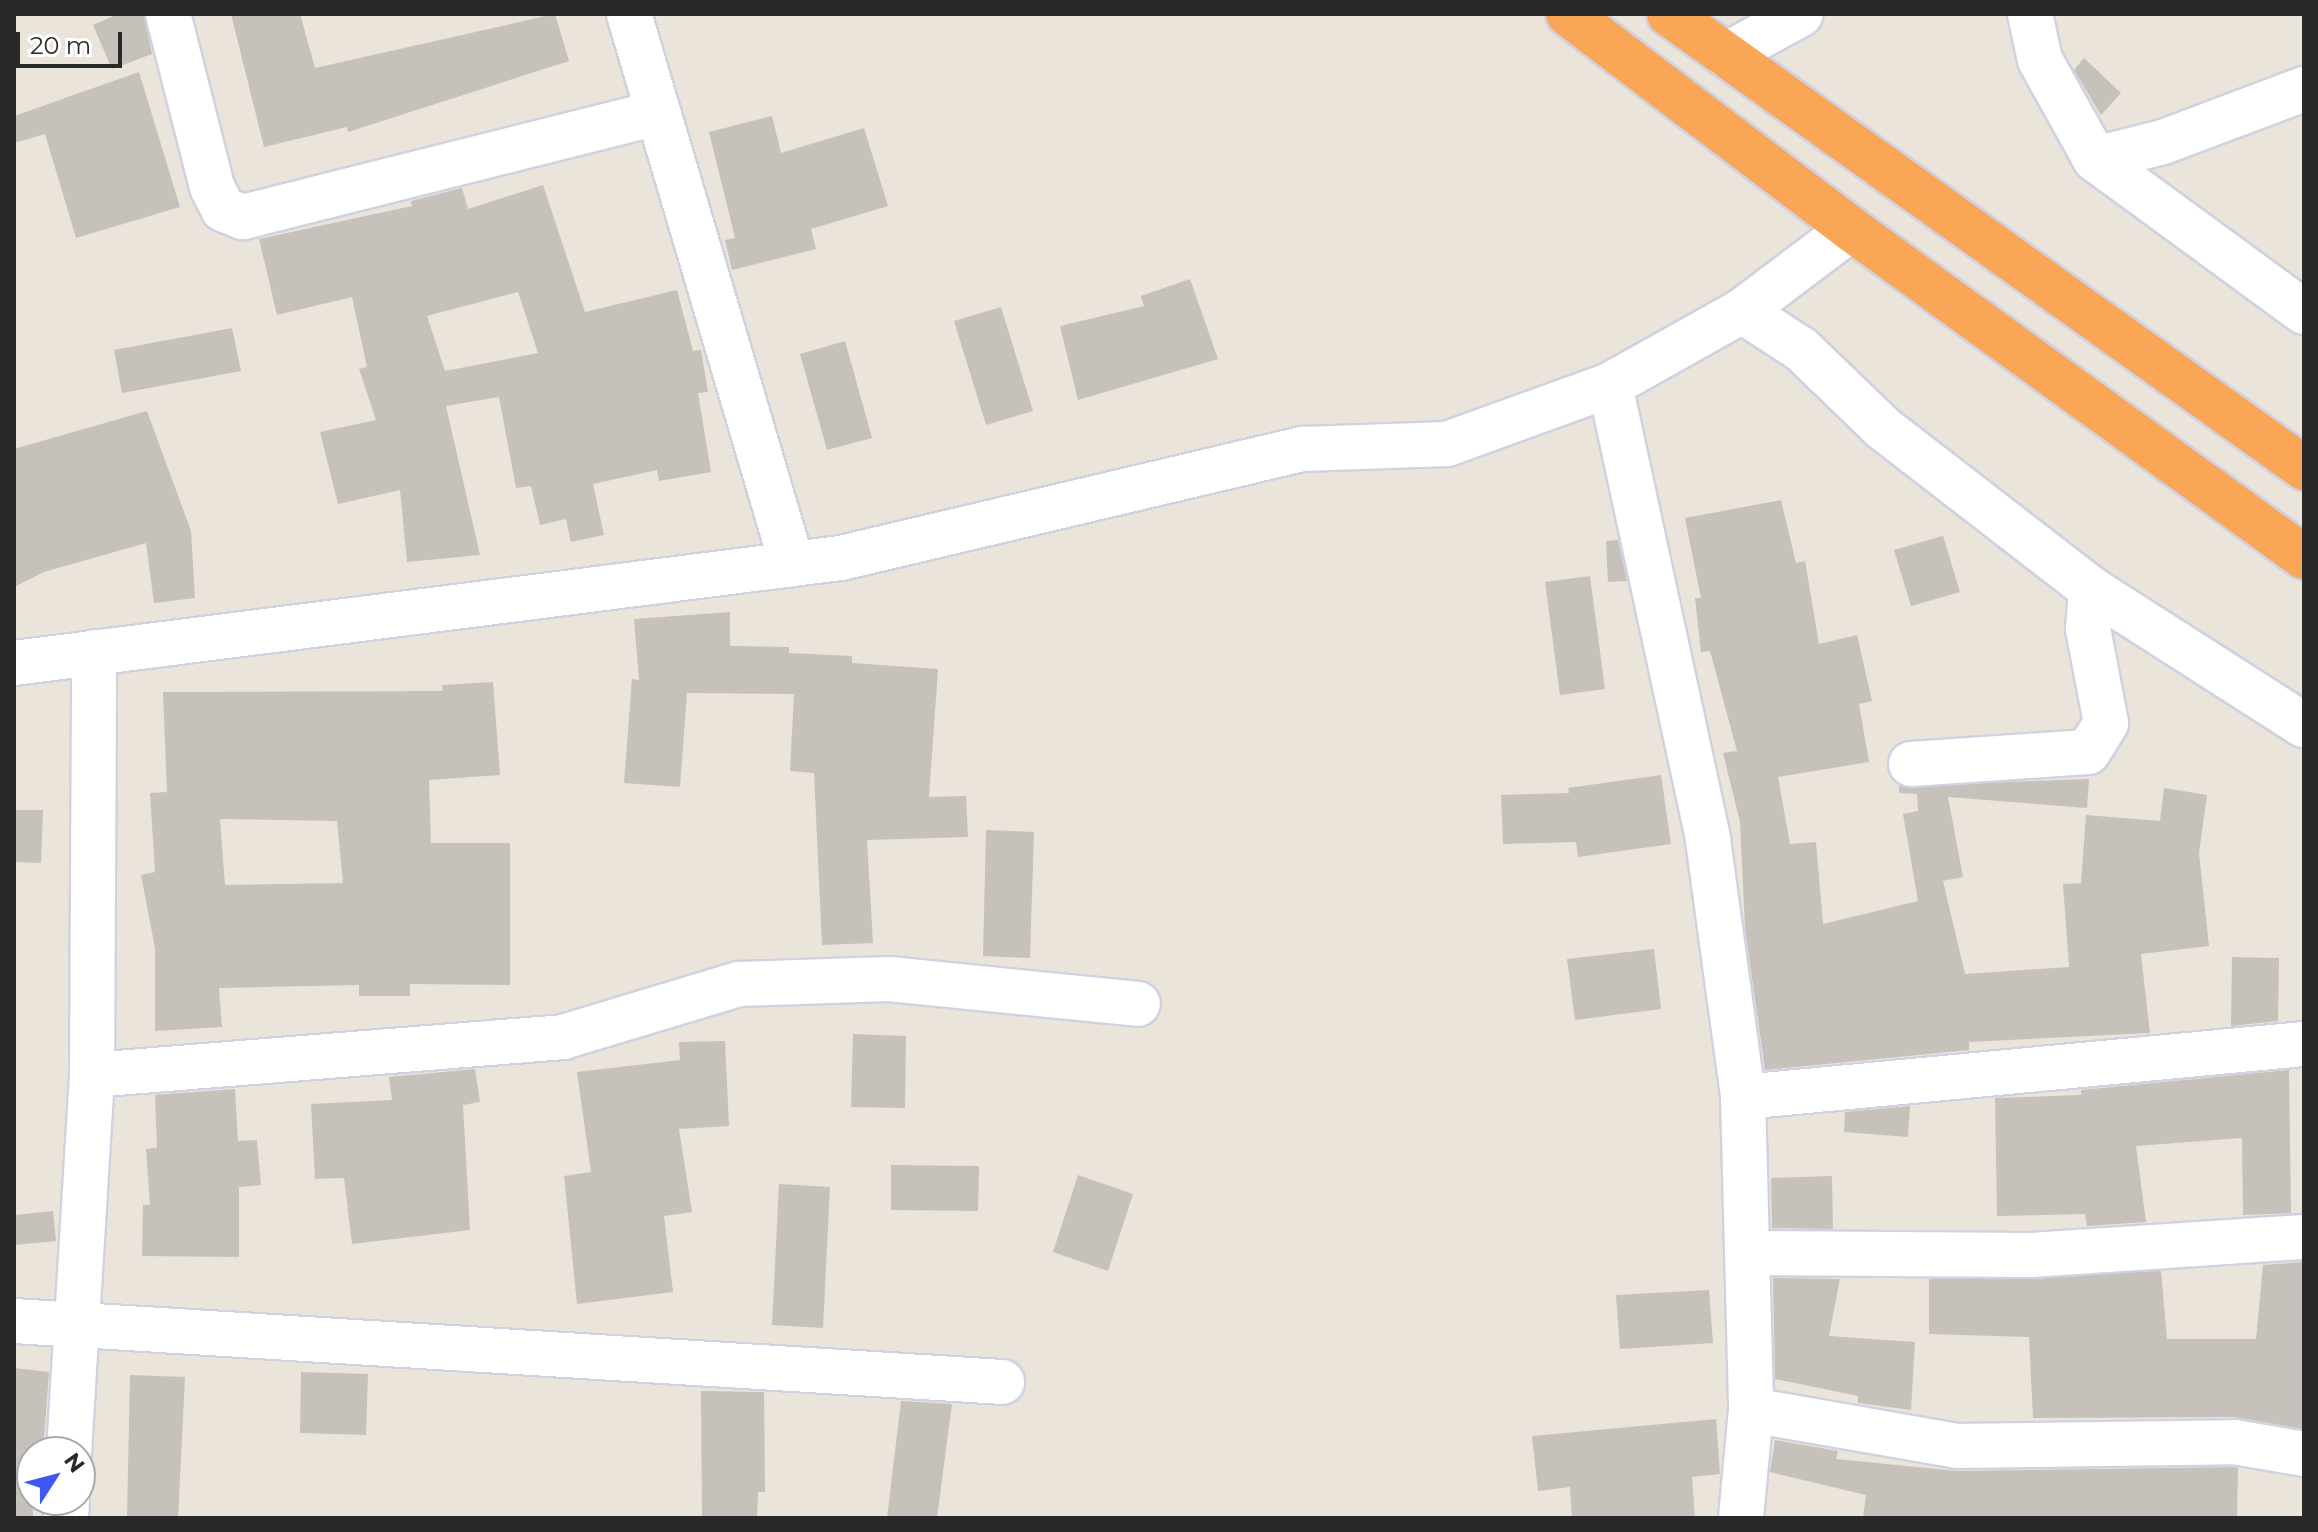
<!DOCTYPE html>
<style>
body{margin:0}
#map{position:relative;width:2318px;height:1532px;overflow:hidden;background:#ebe4da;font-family:Montserrat,sans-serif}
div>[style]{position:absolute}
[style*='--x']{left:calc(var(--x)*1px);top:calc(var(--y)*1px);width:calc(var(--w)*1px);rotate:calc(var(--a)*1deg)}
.building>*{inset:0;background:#c6c1ba}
.roads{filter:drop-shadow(2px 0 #d0d2e1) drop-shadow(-2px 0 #d0d2e1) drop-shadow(0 2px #d0d2e1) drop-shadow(0 -2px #d0d2e1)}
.minor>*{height:44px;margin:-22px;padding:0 22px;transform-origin:22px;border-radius:22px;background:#fff}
.highway>*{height:44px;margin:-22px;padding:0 22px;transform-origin:22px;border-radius:22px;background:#f9a657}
span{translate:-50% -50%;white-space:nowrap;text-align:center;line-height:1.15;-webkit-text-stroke:6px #fff;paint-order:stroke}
.frame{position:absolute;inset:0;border:16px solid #292929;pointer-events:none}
.north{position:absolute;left:16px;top:1436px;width:80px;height:80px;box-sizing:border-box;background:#fff;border:2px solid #a9a9a9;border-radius:50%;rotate:54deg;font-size:22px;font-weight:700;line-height:32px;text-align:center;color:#292929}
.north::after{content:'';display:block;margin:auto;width:28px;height:36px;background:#3e57f4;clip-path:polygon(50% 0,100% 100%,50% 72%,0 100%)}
.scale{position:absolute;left:16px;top:32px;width:106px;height:36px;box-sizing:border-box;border:4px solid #292929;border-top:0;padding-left:10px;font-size:24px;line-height:28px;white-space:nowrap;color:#292929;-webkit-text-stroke:6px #fff;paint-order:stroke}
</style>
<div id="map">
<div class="building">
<i style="clip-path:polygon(118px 14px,144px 14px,152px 54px,112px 69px,93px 25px)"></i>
<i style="clip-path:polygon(231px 14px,300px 14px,315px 68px,555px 14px,569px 61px,348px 132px,347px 127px,264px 147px)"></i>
<i style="clip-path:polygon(2084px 58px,2121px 93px,2101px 115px,2074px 70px)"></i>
<i style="clip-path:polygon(139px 72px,180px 207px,76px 238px,45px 134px,14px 143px,14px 116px)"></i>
<i style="clip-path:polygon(772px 116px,781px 153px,864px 128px,888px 206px,811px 229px,816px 249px,732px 270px,725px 240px,735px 238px,709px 132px)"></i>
<i style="clip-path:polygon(evenodd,543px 185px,585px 312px,677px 290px,693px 351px,701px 350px,708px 392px,698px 393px,711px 472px,659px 481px,657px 470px,593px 484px,604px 535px,571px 542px,566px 519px,540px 525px,531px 486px,516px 488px,499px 397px,446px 406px,480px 555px,407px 562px,400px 490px,338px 504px,320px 432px,376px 420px,359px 369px,367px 367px,352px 297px,277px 315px,259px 239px,412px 206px,411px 201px,462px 188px,468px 209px,543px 185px,518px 292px,538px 353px,445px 371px,427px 316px,518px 292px)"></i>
<i style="clip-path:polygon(1190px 279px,1218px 359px,1078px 400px,1060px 326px,1144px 306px,1141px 296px)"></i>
<i style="clip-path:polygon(1001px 307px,1033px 411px,986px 425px,954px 321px)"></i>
<i style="clip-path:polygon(232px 328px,241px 371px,122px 393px,114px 350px)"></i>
<i style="clip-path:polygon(845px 341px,872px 438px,827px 450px,800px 354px)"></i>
<i style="clip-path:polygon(147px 411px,191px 531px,195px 598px,154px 603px,146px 543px,44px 572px,14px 587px,14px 449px)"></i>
<i style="clip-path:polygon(1781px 500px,1796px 563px,1805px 561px,1819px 644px,1857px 635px,1872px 701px,1859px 704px,1869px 762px,1778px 777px,1790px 844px,1816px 842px,1823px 924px,1918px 901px,1903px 814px,1918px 811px,1917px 794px,1899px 793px,1899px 786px,2089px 779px,2087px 808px,1948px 797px,1963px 877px,1943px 881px,1965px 974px,2069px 967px,2063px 884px,2081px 883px,2086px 815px,2160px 821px,2164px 788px,2207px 795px,2199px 853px,2209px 946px,2141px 954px,2150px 1033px,1969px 1042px,1969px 1050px,1765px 1070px,1745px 928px,1740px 822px,1723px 753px,1737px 751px,1710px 651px,1701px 652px,1695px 598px,1701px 598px,1685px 518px)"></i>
<i style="clip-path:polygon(1943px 536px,1960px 592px,1911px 606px,1894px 550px)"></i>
<i style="clip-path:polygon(1618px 540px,1627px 581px,1608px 582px,1606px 541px)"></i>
<i style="clip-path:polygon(1590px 576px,1605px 689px,1560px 695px,1545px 582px)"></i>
<i style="clip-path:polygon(730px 612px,730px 646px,789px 647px,789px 653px,852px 656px,852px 663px,938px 669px,929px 797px,966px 796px,968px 837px,867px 840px,873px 943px,822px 945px,814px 773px,790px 771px,794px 694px,687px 693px,680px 787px,624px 783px,632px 679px,639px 680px,634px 619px)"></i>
<i style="clip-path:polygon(evenodd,493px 682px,500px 775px,429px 780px,431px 843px,510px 843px,510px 985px,410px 984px,410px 996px,359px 996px,359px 985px,219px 988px,222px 1027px,155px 1031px,155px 948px,141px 875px,155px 872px,150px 793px,167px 792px,163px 692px,443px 691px,442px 685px,493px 682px,220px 819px,337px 821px,343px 883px,225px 885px,220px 819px)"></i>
<i style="clip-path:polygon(1661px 775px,1671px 844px,1578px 857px,1576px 842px,1503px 844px,1501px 795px,1569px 793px,1568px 788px)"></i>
<i style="clip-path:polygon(14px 810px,43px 810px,41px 863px,14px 862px)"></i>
<i style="clip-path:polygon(986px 830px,1034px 832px,1030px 958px,983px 956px)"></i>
<i style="clip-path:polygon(1654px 949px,1661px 1009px,1575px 1020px,1567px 959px)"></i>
<i style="clip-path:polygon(2232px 957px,2279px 958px,2278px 1021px,2231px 1026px)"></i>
<i style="clip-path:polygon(853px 1034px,906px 1036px,905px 1108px,851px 1107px)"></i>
<i style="clip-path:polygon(725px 1041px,729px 1126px,679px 1129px,692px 1212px,664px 1216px,673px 1292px,577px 1304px,564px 1176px,591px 1172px,577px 1072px,680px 1060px,679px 1042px)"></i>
<i style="clip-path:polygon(475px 1069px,480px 1102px,463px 1105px,470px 1230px,352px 1244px,344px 1178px,315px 1179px,311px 1104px,392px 1100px,389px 1077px)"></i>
<i style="clip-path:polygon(2289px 1070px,2291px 1213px,2243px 1215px,2242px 1138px,2136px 1146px,2146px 1222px,2087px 1226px,2085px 1214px,1997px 1216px,1995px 1098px,2081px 1095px,2081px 1090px)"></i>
<i style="clip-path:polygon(235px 1089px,238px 1141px,257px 1140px,261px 1185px,239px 1187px,239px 1257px,142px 1256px,143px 1205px,150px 1205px,146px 1149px,157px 1148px,155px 1095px)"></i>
<i style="clip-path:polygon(1910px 1106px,1908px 1137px,1844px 1132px,1845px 1112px)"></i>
<i style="clip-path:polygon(891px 1165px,979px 1166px,978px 1211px,891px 1210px)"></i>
<i style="clip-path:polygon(1078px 1175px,1133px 1194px,1108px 1271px,1053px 1252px)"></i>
<i style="clip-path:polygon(1832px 1176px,1833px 1229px,1772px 1228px,1771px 1178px)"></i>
<i style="clip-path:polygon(779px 1184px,830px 1187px,823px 1328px,772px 1325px)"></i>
<i style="clip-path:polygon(53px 1211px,56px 1241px,14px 1245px,14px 1215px)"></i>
<i style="clip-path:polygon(2304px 1262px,2304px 1429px,2234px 1417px,2033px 1418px,2029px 1337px,1929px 1334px,1929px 1279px,2161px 1271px,2167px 1339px,2256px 1339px,2263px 1265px)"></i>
<i style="clip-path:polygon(1773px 1278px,1840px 1279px,1829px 1336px,1915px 1342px,1911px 1410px,1858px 1403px,1858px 1396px,1775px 1379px)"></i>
<i style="clip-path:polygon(1709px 1290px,1713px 1343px,1620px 1349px,1616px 1295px)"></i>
<i style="clip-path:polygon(14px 1368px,49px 1372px,43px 1452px,32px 1452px,33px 1518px,14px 1518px)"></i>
<i style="clip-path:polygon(301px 1372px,368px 1374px,366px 1435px,300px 1433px)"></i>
<i style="clip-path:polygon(130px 1375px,185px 1377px,178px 1518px,127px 1518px)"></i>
<i style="clip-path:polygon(701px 1391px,764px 1392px,765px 1492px,758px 1492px,757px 1518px,702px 1518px)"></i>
<i style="clip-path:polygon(901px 1401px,952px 1404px,937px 1518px,887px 1518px)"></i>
<i style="clip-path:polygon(1716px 1419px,1720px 1474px,1692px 1477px,1695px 1518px,1572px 1518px,1570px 1487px,1538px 1491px,1532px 1436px)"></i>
<i style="clip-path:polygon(1775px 1440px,1838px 1451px,1836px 1459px,1957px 1471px,2232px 1467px,2238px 1468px,2237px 1518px,1863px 1518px,1866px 1495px,1770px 1472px)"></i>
</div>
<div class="roads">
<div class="minor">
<i style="--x:168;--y:14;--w:179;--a:75.7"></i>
<i style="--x:212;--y:187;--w:25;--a:63"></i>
<i style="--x:223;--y:209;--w:22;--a:22"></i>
<i style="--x:243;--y:217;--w:428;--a:-14.1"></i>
<i style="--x:629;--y:14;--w:574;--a:73.49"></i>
<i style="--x:2030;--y:14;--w:47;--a:77.7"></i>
<i style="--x:2040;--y:60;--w:113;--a:60.9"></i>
<i style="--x:2095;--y:159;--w:259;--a:36.2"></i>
<i style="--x:1726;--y:55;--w:85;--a:-28.7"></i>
<i style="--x:2095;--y:159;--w:70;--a:-14"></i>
<i style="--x:2163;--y:142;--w:151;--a:-20.6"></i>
<i style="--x:1742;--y:311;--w:70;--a:32.8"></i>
<i style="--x:1801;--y:349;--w:114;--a:43.9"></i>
<i style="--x:1883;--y:428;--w:263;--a:37.7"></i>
<i style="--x:2091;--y:589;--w:253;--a:32.6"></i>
<i style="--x:1610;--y:385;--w:465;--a:77.8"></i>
<i style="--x:1708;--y:840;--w:259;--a:82.2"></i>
<i style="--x:1743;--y:1097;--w:313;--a:88.5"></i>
<i style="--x:1751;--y:1410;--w:108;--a:95.3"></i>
<i style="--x:14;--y:663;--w:834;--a:-7.24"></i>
<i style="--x:841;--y:558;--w:475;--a:-13.3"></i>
<i style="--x:1303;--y:449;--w:144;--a:-2"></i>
<i style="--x:1447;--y:444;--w:173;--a:-19.9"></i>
<i style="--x:1610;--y:385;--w:151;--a:-29.3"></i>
<i style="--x:1742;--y:311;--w:136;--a:-37"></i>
<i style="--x:1911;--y:764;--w:177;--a:-3.9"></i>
<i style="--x:2088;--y:752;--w:34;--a:-58"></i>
<i style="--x:2106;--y:723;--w:96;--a:-100.8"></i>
<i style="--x:2088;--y:629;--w:40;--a:-85.7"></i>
<i style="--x:92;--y:1075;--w:473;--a:-4.6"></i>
<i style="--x:563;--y:1037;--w:184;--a:-16.8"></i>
<i style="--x:739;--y:984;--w:150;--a:-1.9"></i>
<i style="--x:889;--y:979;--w:250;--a:5.7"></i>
<i style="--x:1743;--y:1097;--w:563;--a:-5.4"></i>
<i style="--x:1750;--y:1253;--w:281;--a:0.4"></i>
<i style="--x:2031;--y:1255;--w:274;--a:-3.8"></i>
<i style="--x:14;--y:1321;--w:990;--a:3.53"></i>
<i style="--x:1751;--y:1410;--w:209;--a:9.9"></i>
<i style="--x:1957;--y:1446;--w:277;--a:-0.8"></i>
<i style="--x:2234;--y:1442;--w:71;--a:9.7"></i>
<i style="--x:69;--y:1452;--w:378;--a:-86.5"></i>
<i style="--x:92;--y:1075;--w:423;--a:-89.7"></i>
<i style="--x:66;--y:1518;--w:18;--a:-87"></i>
</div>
<div class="highway">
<i style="--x:1568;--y:14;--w:355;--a:37.2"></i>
<i style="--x:1851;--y:229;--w:559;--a:35.91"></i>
<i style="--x:1669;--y:14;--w:781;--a:35.56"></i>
</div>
</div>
<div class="frame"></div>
<div class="north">N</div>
<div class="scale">20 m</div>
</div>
